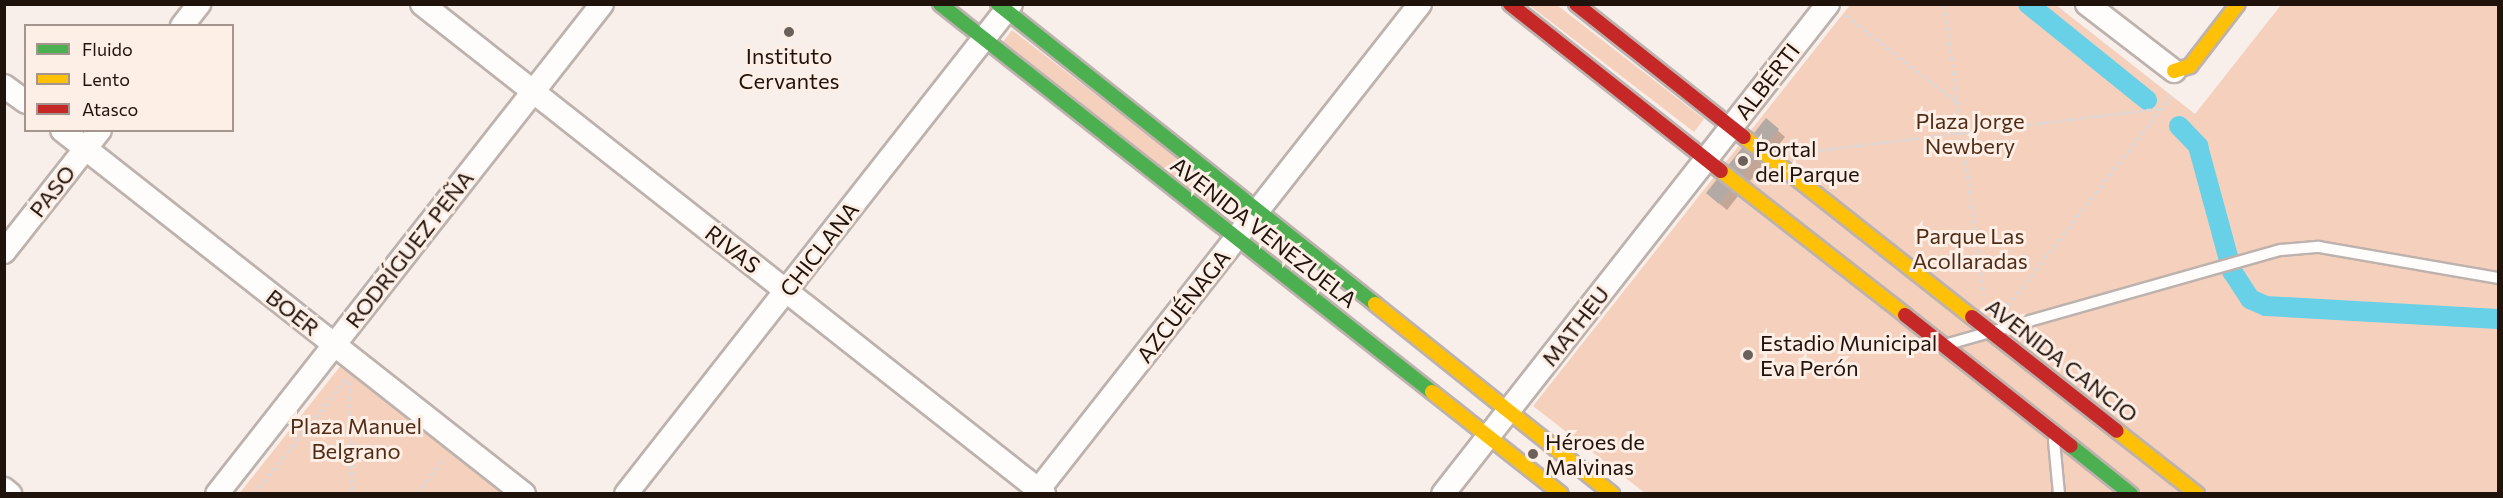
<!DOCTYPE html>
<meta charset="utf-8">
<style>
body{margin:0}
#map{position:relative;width:2503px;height:498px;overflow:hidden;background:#f8efeb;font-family:Commissioner,sans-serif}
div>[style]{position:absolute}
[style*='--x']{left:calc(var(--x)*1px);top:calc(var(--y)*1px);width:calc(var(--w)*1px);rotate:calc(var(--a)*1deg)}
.green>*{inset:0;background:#f5d0bc}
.shadow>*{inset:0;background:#0003}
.canal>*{height:20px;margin:-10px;padding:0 10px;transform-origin:10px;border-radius:10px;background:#69d1e7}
.building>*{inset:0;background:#b4aaa5}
.path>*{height:3px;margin-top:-1.5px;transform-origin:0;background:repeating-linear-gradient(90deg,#dbd8d7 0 4.5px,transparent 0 7.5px)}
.roads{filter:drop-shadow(2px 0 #bdb2ad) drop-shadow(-2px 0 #bdb2ad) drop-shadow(0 2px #bdb2ad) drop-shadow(0 -2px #bdb2ad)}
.lane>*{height:10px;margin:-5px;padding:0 5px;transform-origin:5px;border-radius:5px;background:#fefdfc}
.street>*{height:22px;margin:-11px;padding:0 11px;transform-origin:11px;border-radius:11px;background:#fefdfc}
.fast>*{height:14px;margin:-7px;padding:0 7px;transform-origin:7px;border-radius:7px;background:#4caf50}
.slow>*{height:14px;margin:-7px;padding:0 7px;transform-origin:7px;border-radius:7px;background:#ffc107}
.jam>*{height:14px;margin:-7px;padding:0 7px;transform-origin:7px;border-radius:7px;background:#c62828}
.dots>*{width:16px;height:16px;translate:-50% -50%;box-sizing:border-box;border:3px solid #fdeee6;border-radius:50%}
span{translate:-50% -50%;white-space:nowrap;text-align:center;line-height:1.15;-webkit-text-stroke:6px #fdeee6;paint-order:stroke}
.poi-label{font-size:22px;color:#1f130c}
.left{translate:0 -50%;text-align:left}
.street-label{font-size:22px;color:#1f130c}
.park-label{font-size:22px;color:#502c16}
.frame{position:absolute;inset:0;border:6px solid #1f130c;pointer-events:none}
.legend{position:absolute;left:24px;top:24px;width:210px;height:108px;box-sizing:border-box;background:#fdeee6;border:2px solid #a4968f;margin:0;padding:8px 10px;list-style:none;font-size:18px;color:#1f130c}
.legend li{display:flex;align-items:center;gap:12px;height:30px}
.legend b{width:30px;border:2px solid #a4968f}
</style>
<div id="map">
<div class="green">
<i style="clip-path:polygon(1529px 5px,1557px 5px,1704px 119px,1694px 132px)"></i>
<i style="clip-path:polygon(1850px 5px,2056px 5px,2195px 114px,2281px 5px,2498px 5px,2498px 493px,1645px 493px,1533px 406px)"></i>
<i style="clip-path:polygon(1012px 30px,1231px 199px,1220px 213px,1002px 43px)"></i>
<i style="clip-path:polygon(346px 359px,517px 494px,239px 494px)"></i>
</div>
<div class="shadow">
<i style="clip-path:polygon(1766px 120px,1785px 137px,1727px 210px,1715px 200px)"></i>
</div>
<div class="canal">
<i style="--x:2028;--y:4;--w:153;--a:38.9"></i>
<i style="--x:2179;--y:126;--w:28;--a:46"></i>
<i style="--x:2198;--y:146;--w:130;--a:74.8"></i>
<i style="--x:2232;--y:271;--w:33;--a:57"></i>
<i style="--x:2250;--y:299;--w:17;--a:24"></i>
<i style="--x:2266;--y:306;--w:232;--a:3.2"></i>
</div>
<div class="building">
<i style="clip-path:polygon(1766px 118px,1779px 129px,1719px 204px,1706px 193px)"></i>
</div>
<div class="path">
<i style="--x:1944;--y:4;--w:294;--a:82.2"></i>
<i style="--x:1845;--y:15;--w:140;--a:37.8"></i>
<i style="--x:1804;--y:152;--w:361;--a:-7"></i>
<i style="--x:2003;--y:312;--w:275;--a:-52.1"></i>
<i style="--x:350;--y:381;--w:113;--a:89"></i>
<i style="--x:254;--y:494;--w:149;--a:-51.3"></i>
<i style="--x:417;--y:494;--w:46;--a:-52.9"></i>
</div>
<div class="roads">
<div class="lane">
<i style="--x:1948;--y:344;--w:346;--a:-15.8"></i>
<i style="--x:2281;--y:250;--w:38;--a:-5"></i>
<i style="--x:2319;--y:247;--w:182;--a:9.8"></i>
<i style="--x:2054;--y:441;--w:53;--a:84.6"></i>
</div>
<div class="street">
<i style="--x:422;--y:4;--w:792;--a:38.23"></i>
<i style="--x:2087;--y:4;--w:110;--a:37.6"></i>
<i style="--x:182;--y:26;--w:28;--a:-52"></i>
<i style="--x:4;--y:86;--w:27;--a:36"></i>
<i style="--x:62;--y:130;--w:588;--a:38.23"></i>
<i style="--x:4;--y:252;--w:155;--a:-51.8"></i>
<i style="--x:4;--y:489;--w:8;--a:40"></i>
<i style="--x:217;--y:494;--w:623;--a:-51.84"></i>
<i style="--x:626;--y:494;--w:623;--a:-51.84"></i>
<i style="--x:1035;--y:494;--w:623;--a:-51.84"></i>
<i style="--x:1443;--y:494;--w:623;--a:-51.84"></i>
</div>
<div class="fast">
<i style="--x:940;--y:4;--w:627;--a:38.26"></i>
<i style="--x:998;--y:4;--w:482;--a:38.5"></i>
<i style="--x:2071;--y:446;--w:77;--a:38.7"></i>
</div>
<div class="slow">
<i style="--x:2174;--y:71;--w:17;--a:-17"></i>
<i style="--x:2190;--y:66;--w:78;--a:-52.3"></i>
<i style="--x:1744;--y:137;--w:290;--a:38.3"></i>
<i style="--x:1721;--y:171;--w:234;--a:38"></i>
<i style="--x:1375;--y:304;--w:304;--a:38.7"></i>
<i style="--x:1432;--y:392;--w:164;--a:38.3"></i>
<i style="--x:2117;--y:431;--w:102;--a:38.2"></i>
</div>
<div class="jam">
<i style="--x:1510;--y:4;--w:269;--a:38.4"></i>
<i style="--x:1576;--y:4;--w:214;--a:38.4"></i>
<i style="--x:1905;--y:315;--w:211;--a:38.3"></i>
<i style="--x:1972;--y:317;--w:184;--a:38.2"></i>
</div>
</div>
<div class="dots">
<i style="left:789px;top:32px;background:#6b605a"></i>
<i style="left:1743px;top:161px;background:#6b605a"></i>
<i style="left:1748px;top:355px;background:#6b605a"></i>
<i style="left:1533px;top:454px;background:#6b605a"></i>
</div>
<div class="poi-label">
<span style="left:789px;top:68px">Instituto<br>Cervantes</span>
<span class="left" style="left:1755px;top:161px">Portal<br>del Parque</span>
<span class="left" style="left:1760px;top:355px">Estadio Municipal<br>Eva Perón</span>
<span class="left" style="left:1545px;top:454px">Héroes de<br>Malvinas</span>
</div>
<div class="street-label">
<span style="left:1767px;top:81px;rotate:-52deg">ALBERTI</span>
<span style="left:52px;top:191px;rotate:-52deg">PASO</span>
<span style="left:1264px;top:232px;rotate:38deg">AVENIDA VENEZUELA</span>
<span style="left:409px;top:249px;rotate:-52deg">RODRÍGUEZ PEÑA</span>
<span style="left:733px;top:249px;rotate:38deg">RIVAS</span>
<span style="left:819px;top:249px;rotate:-52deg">CHICLANA</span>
<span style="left:1183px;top:306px;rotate:-52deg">AZCUÉNAGA</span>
<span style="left:293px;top:312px;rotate:38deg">BOER</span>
<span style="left:1575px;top:326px;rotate:-52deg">MATHEU</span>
<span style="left:2062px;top:360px;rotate:38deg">AVENIDA CANCIO</span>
</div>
<div class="park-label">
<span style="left:1970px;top:133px">Plaza Jorge<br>Newbery</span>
<span style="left:1970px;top:248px">Parque Las<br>Acollaradas</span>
<span style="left:356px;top:438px">Plaza Manuel<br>Belgrano</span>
</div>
<div class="frame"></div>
<ul class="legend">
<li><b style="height:8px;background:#4caf50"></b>Fluido</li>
<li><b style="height:8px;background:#ffc107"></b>Lento</li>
<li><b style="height:8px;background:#c62828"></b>Atasco</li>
</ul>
</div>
